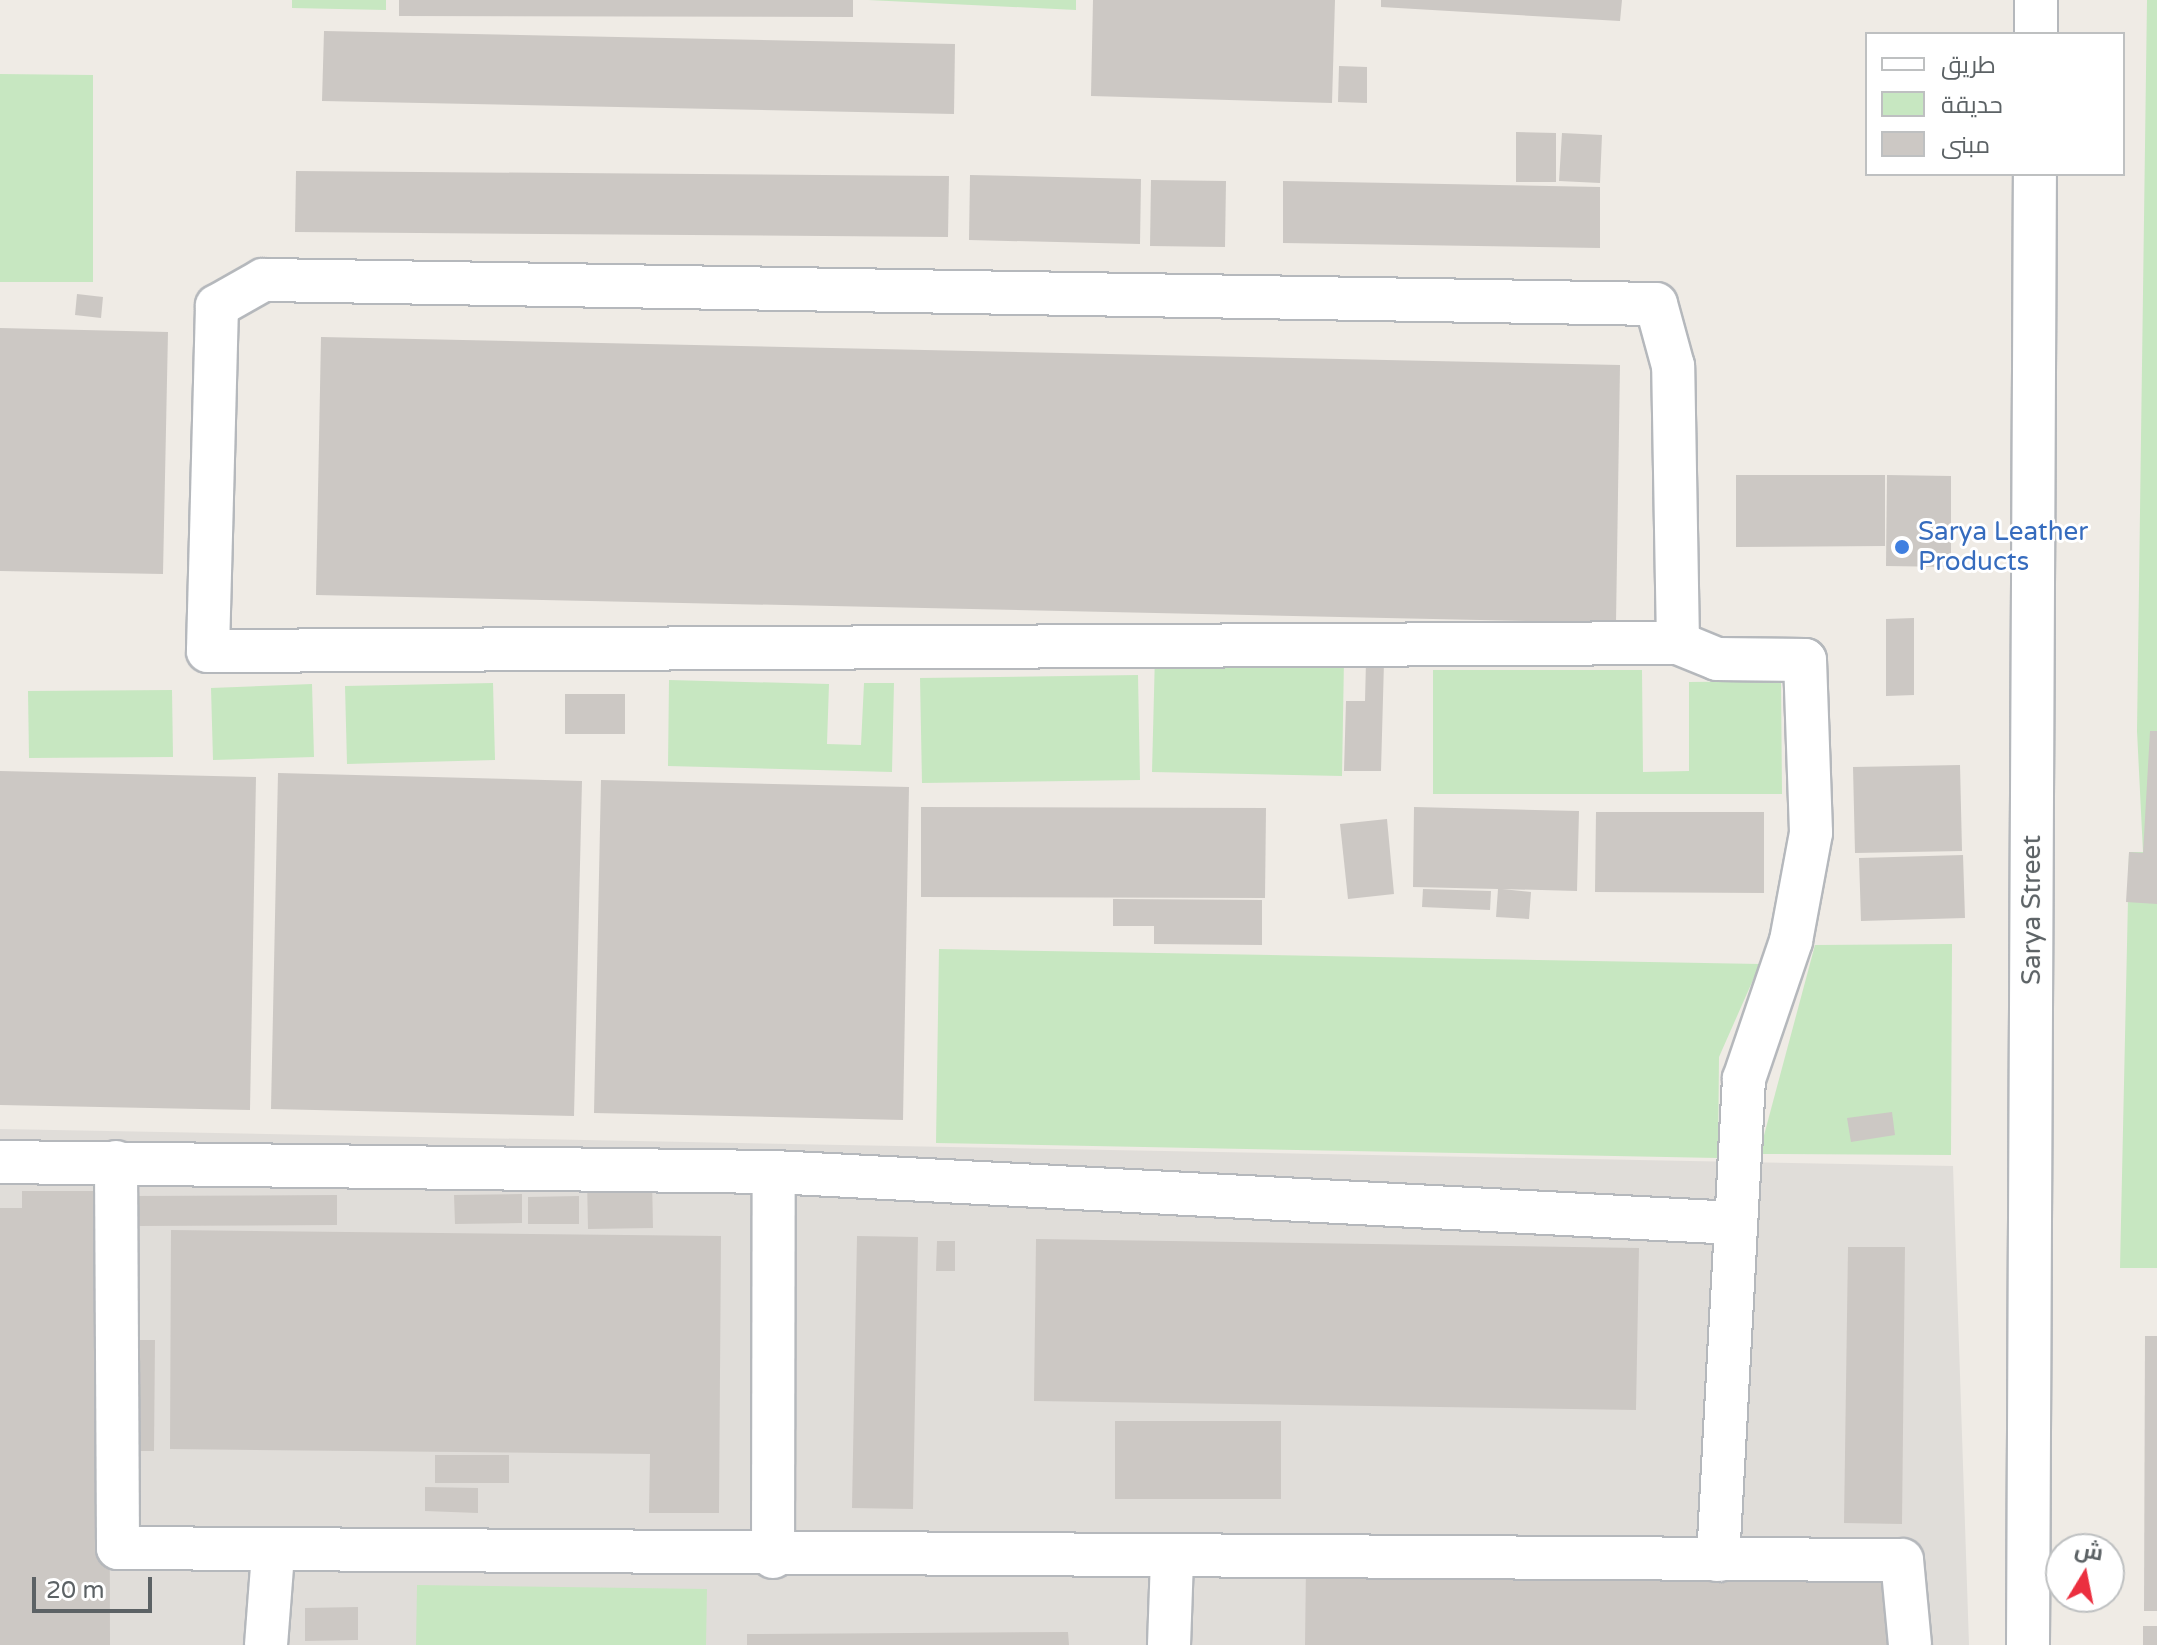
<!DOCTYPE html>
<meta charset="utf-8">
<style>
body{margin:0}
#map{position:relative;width:2157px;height:1645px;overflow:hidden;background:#efebe5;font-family:"Varela Round",Cairo,sans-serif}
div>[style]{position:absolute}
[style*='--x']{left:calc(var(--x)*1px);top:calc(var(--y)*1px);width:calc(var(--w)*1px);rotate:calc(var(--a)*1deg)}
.industrial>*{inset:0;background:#e0ddd9}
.green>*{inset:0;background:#c7e7c1}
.building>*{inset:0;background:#ccc8c4}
.roads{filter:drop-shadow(2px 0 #b5b8bc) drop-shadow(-2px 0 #b5b8bc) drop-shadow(0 2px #b5b8bc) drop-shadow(0 -2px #b5b8bc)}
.minor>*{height:42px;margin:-21px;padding:0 21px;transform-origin:21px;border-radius:21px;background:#fff}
.dots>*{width:22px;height:22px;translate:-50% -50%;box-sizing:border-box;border:4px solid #fff;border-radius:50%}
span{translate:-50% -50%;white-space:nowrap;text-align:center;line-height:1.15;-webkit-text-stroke:6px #fff;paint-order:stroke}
.shop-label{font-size:26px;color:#366cbe}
.left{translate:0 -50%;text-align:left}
.street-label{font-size:26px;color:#5c6265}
.legend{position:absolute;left:1865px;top:32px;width:260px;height:144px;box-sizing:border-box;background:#fff;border:2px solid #bec0c1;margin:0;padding:10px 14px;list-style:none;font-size:24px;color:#5c6265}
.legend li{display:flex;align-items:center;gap:16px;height:40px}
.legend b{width:40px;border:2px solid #bec0c1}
.north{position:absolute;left:2045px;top:1533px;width:80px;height:80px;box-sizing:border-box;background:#fff;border:2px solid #bec0c1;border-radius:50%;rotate:10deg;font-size:22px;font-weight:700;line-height:32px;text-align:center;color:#5c6265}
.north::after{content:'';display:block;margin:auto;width:28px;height:36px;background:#eb2f3f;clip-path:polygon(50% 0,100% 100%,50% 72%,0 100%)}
.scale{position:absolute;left:32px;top:1577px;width:120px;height:36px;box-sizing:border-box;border:4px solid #5c6265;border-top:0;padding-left:10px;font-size:24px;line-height:28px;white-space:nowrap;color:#5c6265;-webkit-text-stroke:6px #fff;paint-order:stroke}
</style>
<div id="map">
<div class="industrial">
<i style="clip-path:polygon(0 1129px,1953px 1166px,1969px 1645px,0 1645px)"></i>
</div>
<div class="green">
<i style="clip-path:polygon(292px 0,386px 0,386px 10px,292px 8px)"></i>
<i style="clip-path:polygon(868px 0,1076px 0,1076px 10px)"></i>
<i style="clip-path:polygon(2147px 0,2157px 0,2157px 1268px,2120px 1268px,2129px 852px,2143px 852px,2137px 731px)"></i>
<i style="clip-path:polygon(0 74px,93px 75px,93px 282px,0 282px)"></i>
<i style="clip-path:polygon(1155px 654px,1344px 659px,1342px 776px,1152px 772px)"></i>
<i style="clip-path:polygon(1433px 670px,1642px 670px,1643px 772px,1689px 771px,1689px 682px,1781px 681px,1782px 794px,1433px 794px)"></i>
<i style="clip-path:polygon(1138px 675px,1140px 780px,922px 783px,920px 678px)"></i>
<i style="clip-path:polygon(669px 680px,829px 684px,827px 744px,861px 745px,864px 683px,894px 683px,892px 772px,668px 766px)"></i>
<i style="clip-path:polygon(493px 683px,495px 760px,347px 764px,345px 686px)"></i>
<i style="clip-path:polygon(312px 684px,314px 757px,213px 760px,211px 688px)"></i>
<i style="clip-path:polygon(172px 690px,173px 757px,29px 758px,28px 691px)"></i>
<i style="clip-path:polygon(1952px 944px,1951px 1155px,1759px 1154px,1815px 945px)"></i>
<i style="clip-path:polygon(939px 949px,1760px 964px,1719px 1057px,1718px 1158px,936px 1143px)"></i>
<i style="clip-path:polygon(417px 1585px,707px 1589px,706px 1645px,416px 1645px)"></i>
</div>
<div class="building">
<i style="clip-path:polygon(399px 0,853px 0,853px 17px,399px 16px)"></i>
<i style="clip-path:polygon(1093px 0,1335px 0,1332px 103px,1091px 96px)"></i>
<i style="clip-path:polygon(1381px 0,1622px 0,1620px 21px,1381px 7px)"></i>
<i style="clip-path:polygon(324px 31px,955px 44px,954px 114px,322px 101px)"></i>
<i style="clip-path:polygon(1339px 66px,1367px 67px,1367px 103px,1338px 102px)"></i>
<i style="clip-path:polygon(1516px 132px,1556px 133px,1556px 182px,1516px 182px)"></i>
<i style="clip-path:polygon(1562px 133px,1602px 135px,1600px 183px,1559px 181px)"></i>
<i style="clip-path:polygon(296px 171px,949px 176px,948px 237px,295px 232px)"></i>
<i style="clip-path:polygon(970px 175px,1141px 179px,1140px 244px,969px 240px)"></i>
<i style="clip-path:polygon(1151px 180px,1226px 181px,1225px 247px,1150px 246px)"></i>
<i style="clip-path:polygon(1283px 181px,1600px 187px,1600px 248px,1283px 243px)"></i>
<i style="clip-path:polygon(77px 294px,103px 297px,101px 318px,75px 315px)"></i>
<i style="clip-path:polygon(0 328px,168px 332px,163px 574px,0 571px)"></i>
<i style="clip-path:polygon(321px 337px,1620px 365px,1616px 623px,316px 595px)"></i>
<i style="clip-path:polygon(1736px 475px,1885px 475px,1885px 546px,1736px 547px)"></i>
<i style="clip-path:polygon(1887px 475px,1951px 476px,1951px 567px,1886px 566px)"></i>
<i style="clip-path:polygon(1914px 618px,1914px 695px,1886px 696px,1886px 619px)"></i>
<i style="clip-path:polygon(1366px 661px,1384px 662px,1381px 771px,1344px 771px,1346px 701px,1365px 701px)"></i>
<i style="clip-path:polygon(565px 694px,625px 694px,625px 734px,565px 734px)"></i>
<i style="clip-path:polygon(2150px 731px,2157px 731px,2157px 904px,2126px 902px,2129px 852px,2143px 853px)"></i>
<i style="clip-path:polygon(1960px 765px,1962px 851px,1855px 853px,1853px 767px)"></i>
<i style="clip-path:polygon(0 771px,256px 777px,250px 1110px,0 1105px)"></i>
<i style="clip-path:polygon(278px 773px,582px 781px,574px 1116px,271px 1109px)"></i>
<i style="clip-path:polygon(601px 780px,909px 787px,903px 1120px,594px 1113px)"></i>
<i style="clip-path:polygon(921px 807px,1266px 808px,1265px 898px,921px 897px)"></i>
<i style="clip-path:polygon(1414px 807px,1579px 811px,1577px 891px,1502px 889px,1531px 892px,1529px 919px,1496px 917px,1498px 889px,1413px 887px)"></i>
<i style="clip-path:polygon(1596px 812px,1764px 812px,1764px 893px,1595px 892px)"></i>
<i style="clip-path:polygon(1387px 819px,1394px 894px,1348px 899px,1340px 824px)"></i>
<i style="clip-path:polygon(1963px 855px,1965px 918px,1861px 921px,1859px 858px)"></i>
<i style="clip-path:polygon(1423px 889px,1491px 891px,1490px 910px,1422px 907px)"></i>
<i style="clip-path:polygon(1113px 899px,1262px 900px,1262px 945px,1154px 944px,1154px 926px,1113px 926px)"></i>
<i style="clip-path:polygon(1892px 1112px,1895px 1135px,1851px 1142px,1847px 1118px)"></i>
<i style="clip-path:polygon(652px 1178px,653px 1228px,588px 1229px,587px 1179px)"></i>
<i style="clip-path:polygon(22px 1191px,109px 1191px,110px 1645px,0 1645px,0 1208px,22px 1208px)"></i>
<i style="clip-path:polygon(522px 1194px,522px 1223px,455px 1224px,454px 1195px)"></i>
<i style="clip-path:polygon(337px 1195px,337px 1225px,134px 1226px,133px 1196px)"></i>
<i style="clip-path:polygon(579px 1196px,579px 1224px,528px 1224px,528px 1197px)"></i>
<i style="clip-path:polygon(171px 1230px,721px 1236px,719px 1513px,649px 1513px,650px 1454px,170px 1449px)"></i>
<i style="clip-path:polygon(857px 1236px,918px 1237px,913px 1509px,852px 1508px)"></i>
<i style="clip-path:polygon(1036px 1239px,1639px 1248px,1636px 1410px,1034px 1401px)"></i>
<i style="clip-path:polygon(937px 1241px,955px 1241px,955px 1271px,936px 1271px)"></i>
<i style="clip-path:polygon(1848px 1247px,1905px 1247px,1902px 1524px,1844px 1523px)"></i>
<i style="clip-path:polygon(2145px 1336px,2157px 1336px,2157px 1611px,2144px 1611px)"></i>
<i style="clip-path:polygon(127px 1340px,155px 1340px,154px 1451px,126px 1451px)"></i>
<i style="clip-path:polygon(1115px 1421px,1281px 1421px,1281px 1499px,1115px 1499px)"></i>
<i style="clip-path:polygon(435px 1455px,509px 1455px,509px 1483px,435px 1483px)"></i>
<i style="clip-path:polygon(425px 1487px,478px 1488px,478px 1513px,425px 1511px)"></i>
<i style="clip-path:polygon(1306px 1565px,1896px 1574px,1895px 1645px,1305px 1645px)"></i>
<i style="clip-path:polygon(358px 1607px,358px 1640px,305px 1641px,305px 1608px)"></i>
<i style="clip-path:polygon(2143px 1626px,2157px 1626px,2157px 1645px,2143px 1645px)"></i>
<i style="clip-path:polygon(1068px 1632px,1069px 1645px,747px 1645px,747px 1634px)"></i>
</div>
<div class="roads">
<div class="minor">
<i style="--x:2036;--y:34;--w:34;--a:-90"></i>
<i style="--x:1678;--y:643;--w:277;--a:-91"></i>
<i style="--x:1673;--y:366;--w:64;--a:-105.3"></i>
<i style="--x:1656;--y:304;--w:1393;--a:-179.01"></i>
<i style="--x:263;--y:280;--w:53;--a:150.5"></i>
<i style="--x:217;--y:306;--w:345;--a:91.5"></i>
<i style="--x:208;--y:651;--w:1470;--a:-0.31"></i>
<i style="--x:1678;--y:643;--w:42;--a:22.3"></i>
<i style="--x:1717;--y:659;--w:88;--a:0.7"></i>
<i style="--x:1805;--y:660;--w:173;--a:88"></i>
<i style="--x:1811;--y:833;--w:110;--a:100.5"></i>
<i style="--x:1791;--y:941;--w:146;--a:108.8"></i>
<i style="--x:1744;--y:1079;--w:482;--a:93.1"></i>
<i style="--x:0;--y:1162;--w:774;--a:0.74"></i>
<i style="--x:774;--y:1172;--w:962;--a:3.04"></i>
<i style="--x:116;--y:1162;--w:386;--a:89.7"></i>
<i style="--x:118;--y:1548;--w:1784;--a:0.39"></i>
<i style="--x:1902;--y:1560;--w:85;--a:84.6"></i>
<i style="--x:773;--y:1557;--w:385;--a:-89.9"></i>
<i style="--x:266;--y:1645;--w:90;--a:-85.6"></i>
<i style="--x:1169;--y:1645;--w:85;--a:-88"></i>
<i style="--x:2028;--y:1645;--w:1471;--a:-89.73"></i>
</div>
</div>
<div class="dots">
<i style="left:1902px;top:547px;background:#3f7fe0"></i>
</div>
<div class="shop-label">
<span class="left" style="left:1918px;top:547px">Sarya Leather<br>Products</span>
</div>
<div class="street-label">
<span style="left:2032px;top:910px;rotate:-90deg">Sarya Street</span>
</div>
<ul class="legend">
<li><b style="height:10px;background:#fff"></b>طريق</li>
<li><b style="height:22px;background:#c7e7c1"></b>حديقة</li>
<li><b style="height:22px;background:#ccc8c4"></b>مبنى</li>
</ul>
<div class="north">ش</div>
<div class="scale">20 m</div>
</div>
